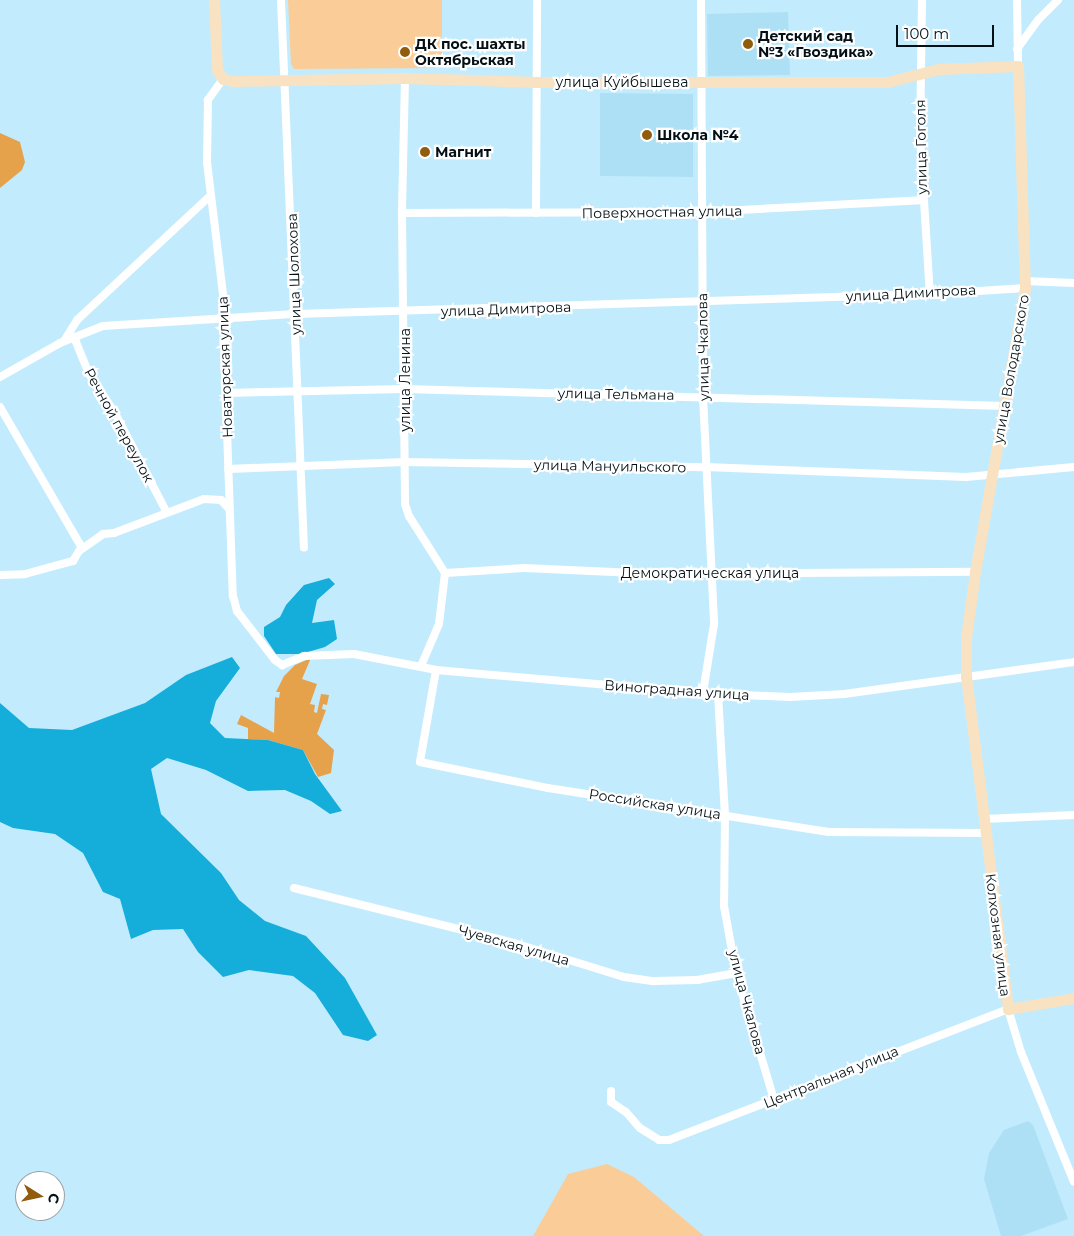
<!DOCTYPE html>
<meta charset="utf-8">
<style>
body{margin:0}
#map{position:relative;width:1074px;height:1236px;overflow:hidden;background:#c2ecfd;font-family:Montserrat,sans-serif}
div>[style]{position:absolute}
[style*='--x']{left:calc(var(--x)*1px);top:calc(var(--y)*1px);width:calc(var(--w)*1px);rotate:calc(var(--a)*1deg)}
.built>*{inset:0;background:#aee0f5}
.green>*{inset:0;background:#facc98}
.forest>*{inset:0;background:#e6a14b}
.water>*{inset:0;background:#15adda}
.street>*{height:8px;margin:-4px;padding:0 4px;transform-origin:4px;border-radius:4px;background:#fff}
.secondary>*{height:11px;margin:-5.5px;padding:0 5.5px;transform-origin:5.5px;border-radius:5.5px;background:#f9e2c2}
.dots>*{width:14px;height:14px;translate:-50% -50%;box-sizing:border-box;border:2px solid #fff;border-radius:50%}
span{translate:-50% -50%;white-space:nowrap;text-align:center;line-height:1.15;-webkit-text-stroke:4.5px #fff;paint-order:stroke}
.poi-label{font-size:14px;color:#031015;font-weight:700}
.left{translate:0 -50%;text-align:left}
.street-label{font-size:14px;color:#031015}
.north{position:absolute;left:15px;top:1171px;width:50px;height:50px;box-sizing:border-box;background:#fff;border:1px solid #9a9fa1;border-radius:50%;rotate:100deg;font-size:14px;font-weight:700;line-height:20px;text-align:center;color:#031015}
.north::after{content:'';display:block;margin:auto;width:18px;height:22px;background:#905c0d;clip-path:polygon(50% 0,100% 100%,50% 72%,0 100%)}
.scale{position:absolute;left:896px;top:25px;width:98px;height:22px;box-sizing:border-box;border:2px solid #031015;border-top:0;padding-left:6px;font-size:15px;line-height:18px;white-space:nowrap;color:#031015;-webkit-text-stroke:4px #fff;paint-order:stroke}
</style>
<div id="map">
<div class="built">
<i style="clip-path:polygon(788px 12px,790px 75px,708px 76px,707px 14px)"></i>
<i style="clip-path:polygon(600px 93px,693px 94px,693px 177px,600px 176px)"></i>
<i style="clip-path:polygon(1028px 1121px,1033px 1125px,1068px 1219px,1021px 1236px,1001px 1236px,984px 1179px,989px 1153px,1004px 1130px)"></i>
</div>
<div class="green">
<i style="clip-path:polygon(288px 0,442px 0,442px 68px,294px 69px,291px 64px)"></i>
<i style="clip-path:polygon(607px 1164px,634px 1177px,704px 1236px,533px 1236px,568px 1174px)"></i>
</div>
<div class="forest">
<i style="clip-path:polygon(0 133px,20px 142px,25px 162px,22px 170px,0 188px)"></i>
<i style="clip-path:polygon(311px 658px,302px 679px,317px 684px,310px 704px,315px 705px,314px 712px,317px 713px,321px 694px,329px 695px,327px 705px,323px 704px,322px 709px,326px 710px,317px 734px,334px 750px,331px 773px,318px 777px,303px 750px,268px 740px,248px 739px,248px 728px,237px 724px,241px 715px,274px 733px,275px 697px,279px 698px,280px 692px,276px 692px,284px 676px,295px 665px)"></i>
</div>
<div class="water">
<i style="clip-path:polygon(329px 578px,335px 584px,317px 600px,312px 623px,334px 620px,337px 639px,325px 647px,301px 654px,276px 654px,264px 636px,264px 627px,280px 617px,286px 605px,304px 585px)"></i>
<i style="clip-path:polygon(232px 657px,240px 668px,216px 701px,210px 723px,225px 738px,268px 740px,303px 750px,315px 774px,342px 811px,330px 814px,311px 801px,285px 790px,248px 791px,206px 770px,167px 758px,151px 769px,161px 814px,221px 873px,239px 900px,265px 921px,306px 936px,345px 978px,377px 1035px,368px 1041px,343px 1035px,315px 993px,293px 976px,249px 970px,223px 977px,198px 952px,183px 929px,153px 930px,131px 939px,120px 899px,103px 892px,83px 853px,55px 834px,13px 828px,0 822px,0 703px,29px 728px,72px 730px,145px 703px,186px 675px)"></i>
</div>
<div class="street">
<i style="--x:281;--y:0;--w:548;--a:87.6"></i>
<i style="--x:701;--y:0;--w:396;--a:89.7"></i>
<i style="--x:703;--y:396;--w:228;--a:87.2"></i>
<i style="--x:714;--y:624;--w:70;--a:99.1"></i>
<i style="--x:922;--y:0;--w:137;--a:90.8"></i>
<i style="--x:920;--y:137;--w:157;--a:86.4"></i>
<i style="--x:1017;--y:0;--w:66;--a:89.1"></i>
<i style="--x:1017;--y:49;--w:36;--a:-54"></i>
<i style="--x:1038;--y:20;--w:28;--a:-45"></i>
<i style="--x:405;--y:78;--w:135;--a:91.3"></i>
<i style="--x:402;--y:213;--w:291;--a:89.4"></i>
<i style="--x:405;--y:504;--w:13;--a:72"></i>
<i style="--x:409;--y:516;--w:67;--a:57.7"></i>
<i style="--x:445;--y:573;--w:51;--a:96.7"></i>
<i style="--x:439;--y:624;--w:46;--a:113.2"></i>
<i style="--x:223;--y:79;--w:26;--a:126"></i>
<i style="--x:208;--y:100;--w:62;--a:90.9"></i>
<i style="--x:207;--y:162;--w:157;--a:83.1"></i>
<i style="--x:226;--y:318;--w:26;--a:94"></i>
<i style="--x:224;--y:344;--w:252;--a:88"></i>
<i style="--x:233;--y:596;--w:16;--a:75"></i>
<i style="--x:237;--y:611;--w:62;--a:52.2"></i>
<i style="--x:275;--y:660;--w:9;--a:36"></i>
<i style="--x:282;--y:665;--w:24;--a:-22"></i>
<i style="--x:304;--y:656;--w:50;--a:-2.3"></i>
<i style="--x:354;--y:654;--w:84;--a:11"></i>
<i style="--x:436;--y:670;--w:262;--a:5"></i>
<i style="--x:697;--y:693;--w:93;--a:2.5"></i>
<i style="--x:790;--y:697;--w:54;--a:-3.2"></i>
<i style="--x:844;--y:694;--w:232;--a:-7.9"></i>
<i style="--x:402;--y:213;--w:300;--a:-0.2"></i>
<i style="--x:702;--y:212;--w:219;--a:-3.1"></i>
<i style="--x:536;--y:213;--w:213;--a:-89.7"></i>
<i style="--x:1025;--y:281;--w:49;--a:2.3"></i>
<i style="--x:74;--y:337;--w:40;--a:68"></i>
<i style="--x:89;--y:374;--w:47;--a:56.3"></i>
<i style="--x:115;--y:413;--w:110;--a:62.5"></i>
<i style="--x:64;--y:341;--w:25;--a:-58"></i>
<i style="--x:77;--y:320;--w:182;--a:-43"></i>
<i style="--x:0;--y:377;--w:69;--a:-29.5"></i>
<i style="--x:60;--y:343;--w:46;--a:-21.6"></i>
<i style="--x:103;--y:326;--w:193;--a:-3.6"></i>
<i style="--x:296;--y:314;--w:634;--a:-1.81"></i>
<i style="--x:930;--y:294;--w:95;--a:-3.6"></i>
<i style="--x:226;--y:393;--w:179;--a:-1.3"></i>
<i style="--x:405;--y:389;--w:600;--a:1.62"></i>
<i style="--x:0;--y:407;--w:163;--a:59.8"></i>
<i style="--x:228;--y:469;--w:177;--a:-2.3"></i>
<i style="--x:405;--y:462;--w:300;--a:1"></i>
<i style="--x:705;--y:467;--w:261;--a:2.2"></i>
<i style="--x:966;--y:477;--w:108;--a:-5.3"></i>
<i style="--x:445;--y:573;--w:79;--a:-3.6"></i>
<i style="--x:524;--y:568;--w:134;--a:2.6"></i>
<i style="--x:658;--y:574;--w:317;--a:-0.4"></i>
<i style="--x:0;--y:575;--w:25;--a:-2"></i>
<i style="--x:25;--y:574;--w:50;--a:-15.2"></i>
<i style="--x:73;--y:561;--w:12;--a:-59"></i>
<i style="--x:79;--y:551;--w:29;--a:-35"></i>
<i style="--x:103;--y:534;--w:11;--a:-5"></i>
<i style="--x:114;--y:533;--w:96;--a:-20.7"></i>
<i style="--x:204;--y:499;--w:17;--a:3"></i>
<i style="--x:221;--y:500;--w:12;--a:48"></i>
<i style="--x:436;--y:670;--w:93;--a:99.9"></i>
<i style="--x:420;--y:762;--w:131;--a:11.5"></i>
<i style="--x:548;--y:788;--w:284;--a:8.9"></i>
<i style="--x:829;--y:832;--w:156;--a:0.4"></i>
<i style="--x:718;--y:694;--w:121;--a:86.7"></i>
<i style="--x:725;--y:815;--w:91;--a:90.6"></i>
<i style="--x:724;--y:906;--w:68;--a:79.8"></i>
<i style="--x:736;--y:973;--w:133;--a:73.3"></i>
<i style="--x:984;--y:819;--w:90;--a:-2.5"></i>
<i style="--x:294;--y:888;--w:227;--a:14"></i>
<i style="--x:514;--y:943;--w:115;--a:17.2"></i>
<i style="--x:624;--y:977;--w:30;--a:8"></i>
<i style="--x:654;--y:981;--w:43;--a:-1.3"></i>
<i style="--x:697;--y:980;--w:40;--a:-10"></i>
<i style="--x:611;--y:1091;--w:11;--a:90"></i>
<i style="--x:611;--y:1102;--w:18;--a:34"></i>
<i style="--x:626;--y:1112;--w:21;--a:49"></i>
<i style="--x:640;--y:1128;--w:22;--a:32"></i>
<i style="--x:659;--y:1140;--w:10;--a:0"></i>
<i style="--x:669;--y:1140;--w:363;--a:-21.1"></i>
<i style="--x:1008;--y:1009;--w:45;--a:73.2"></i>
<i style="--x:1021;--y:1052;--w:140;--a:67.8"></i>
</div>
<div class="secondary">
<i style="--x:214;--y:0;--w:70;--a:87.5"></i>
<i style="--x:217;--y:70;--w:11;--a:56"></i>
<i style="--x:223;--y:79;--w:10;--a:11"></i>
<i style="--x:233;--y:81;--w:172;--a:-1"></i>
<i style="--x:405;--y:78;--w:132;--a:1.7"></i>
<i style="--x:537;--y:82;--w:350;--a:0"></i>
<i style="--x:887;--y:82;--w:54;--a:-14"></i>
<i style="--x:939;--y:69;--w:79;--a:-2.2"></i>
<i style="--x:1018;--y:66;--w:222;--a:88.2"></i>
<i style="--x:1025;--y:288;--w:288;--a:100"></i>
<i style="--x:975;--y:572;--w:66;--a:97.9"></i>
<i style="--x:966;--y:637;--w:39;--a:90"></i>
<i style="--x:966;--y:676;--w:336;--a:82.8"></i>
<i style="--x:1008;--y:1009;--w:67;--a:-9.5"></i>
</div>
<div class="dots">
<i style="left:748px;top:44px;background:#905c0d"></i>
<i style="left:405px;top:52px;background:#905c0d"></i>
<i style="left:647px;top:135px;background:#905c0d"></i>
<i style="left:425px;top:152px;background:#905c0d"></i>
</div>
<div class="poi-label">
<span class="left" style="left:758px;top:44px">Детский сад<br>№3 «Гвоздика»</span>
<span class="left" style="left:415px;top:52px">ДК пос. шахты<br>Октябрьская</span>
<span class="left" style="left:657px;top:135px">Школа №4</span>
<span class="left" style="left:435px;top:152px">Магнит</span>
</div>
<div class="street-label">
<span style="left:622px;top:82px">улица Куйбышева</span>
<span style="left:921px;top:147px;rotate:-91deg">улица Гоголя</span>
<span style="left:662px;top:212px;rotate:-1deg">Поверхностная улица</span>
<span style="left:294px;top:274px;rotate:-92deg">улица Шолохова</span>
<span style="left:911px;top:293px;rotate:-3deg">улица Димитрова</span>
<span style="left:506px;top:309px;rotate:-2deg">улица Димитрова</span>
<span style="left:703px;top:347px;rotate:-91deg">улица Чкалова</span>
<span style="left:225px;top:367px;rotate:-92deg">Новаторская улица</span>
<span style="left:1011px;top:369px;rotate:-80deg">улица Володарского</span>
<span style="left:405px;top:380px;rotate:-90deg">улица Ленина</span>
<span style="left:616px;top:394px;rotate:1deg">улица Тельмана</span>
<span style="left:119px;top:425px;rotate:61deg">Речной переулок</span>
<span style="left:610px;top:466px;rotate:1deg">улица Мануильского</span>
<span style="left:710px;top:573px">Демократическая улица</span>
<span style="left:677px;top:690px;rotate:4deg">Виноградная улица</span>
<span style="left:655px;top:804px;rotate:9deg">Российская улица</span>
<span style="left:998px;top:935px;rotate:83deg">Колхозная улица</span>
<span style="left:514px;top:945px;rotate:16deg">Чуевская улица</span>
<span style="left:747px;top:1002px;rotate:75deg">улица Чкалова</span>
<span style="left:831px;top:1077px;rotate:-22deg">Центральная улица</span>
</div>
<div class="north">С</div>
<div class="scale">100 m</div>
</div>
